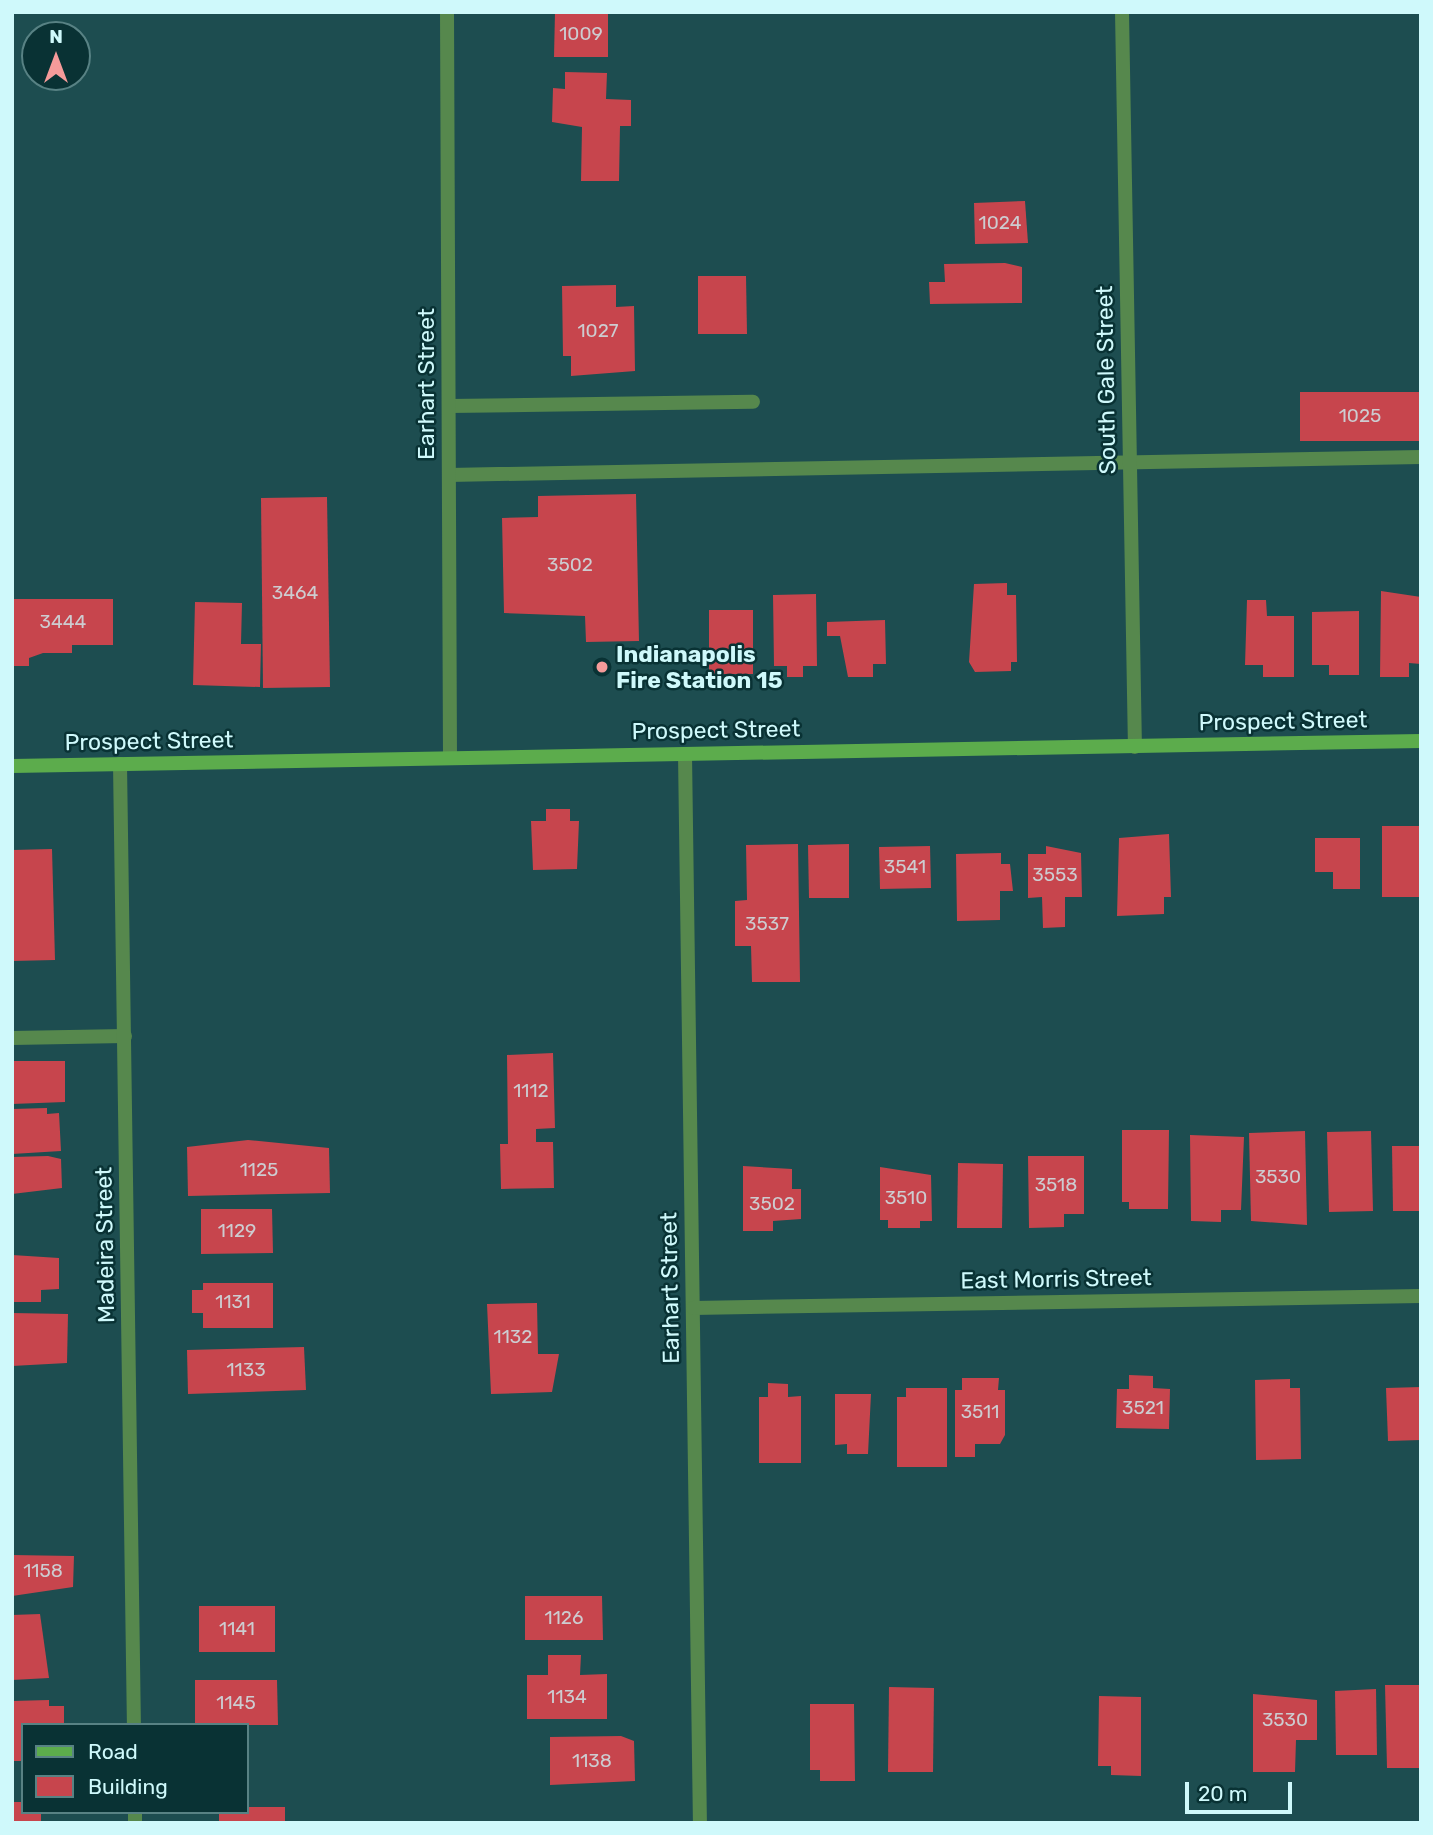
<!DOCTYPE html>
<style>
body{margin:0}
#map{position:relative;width:1433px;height:1835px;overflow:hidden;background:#1d4d50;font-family:Rubik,sans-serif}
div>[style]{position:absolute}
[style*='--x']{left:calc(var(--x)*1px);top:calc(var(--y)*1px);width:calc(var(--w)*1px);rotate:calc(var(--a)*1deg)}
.building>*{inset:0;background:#c7454d}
.lane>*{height:14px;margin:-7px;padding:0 7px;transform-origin:7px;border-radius:7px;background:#56884d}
.street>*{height:14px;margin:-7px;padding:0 7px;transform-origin:7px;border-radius:7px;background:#56884d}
.secondary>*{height:14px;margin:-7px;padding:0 7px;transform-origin:7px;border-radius:7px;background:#5cac4c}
.dots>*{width:19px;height:19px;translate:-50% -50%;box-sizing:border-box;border:4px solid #093234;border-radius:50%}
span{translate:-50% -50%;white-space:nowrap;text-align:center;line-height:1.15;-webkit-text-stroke:5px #093234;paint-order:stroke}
.number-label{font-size:19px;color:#cdccd0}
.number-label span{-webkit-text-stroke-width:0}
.street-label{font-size:23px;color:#cff9fb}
.poi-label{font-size:23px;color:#cff9fb;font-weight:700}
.left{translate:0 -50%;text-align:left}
.frame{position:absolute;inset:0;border:14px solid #cff9fb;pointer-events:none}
.legend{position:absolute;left:21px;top:1723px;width:228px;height:91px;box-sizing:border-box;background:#093234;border:2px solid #588284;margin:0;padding:9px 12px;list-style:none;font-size:21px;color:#cff9fb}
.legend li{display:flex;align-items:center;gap:14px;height:35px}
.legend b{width:35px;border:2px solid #588284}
.north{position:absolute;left:21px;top:21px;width:70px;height:70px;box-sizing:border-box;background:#093234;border:2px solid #588284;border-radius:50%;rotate:0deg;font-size:19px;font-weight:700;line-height:28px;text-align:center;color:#cff9fb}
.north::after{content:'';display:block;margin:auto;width:24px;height:32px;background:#f59b9a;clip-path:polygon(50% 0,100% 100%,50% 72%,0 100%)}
.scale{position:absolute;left:1185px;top:1782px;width:107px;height:32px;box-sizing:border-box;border:4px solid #cff9fb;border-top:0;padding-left:9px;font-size:21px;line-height:24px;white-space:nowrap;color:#cff9fb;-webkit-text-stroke:5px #093234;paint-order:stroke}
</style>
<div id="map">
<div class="building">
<i style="clip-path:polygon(555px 12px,608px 12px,608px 57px,554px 57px)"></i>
<i style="clip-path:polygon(565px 72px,607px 73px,606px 99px,631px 100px,631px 126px,620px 126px,619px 181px,581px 181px,582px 127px,552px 122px,553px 88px,565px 89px)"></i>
<i style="clip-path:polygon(1025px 201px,1028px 243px,975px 244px,974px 203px)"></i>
<i style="clip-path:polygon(1005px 263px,1022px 267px,1022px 303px,930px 304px,929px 282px,945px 282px,944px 264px)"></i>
<i style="clip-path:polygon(698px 276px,746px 276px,747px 334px,698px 334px)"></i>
<i style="clip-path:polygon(616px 285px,616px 307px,634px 306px,635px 371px,571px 376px,571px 356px,563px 356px,562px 286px)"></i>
<i style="clip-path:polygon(1300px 392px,1421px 392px,1421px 441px,1300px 441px)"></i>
<i style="clip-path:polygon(636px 494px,639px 641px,586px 642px,585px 616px,504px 613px,502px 518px,538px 517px,538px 496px)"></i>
<i style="clip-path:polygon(327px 497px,330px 687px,263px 688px,261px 498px)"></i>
<i style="clip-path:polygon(1007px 583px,1007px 595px,1016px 595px,1017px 662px,1011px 662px,1011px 671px,975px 672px,969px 662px,974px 584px)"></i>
<i style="clip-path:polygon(1381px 591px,1421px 597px,1421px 664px,1409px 663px,1409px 677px,1380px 677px)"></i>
<i style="clip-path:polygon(816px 594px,817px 666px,803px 666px,803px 677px,787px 677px,787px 666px,774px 666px,773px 595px)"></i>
<i style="clip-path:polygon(12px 599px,113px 599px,113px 645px,72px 645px,72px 653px,43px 653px,29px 658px,29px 666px,12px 666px)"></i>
<i style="clip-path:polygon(1247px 600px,1266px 600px,1267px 616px,1294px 616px,1294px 677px,1263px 677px,1263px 665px,1245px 665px)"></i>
<i style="clip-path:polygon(195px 602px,242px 603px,241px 644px,261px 644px,260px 687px,193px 685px)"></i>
<i style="clip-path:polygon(709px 610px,753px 610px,753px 674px,709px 674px)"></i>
<i style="clip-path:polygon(1359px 611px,1359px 675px,1329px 675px,1329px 665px,1312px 665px,1312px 612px)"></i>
<i style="clip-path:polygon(885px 620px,886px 664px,873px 664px,873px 677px,848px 677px,840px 636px,827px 636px,827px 622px)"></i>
<i style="clip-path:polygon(546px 809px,570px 809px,570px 821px,579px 821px,577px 869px,533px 870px,531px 821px,546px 821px)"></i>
<i style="clip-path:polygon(1382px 826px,1421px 826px,1421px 897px,1382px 897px)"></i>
<i style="clip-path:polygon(1169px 834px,1171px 897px,1164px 897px,1164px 914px,1117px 916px,1119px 838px)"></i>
<i style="clip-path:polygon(1315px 838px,1360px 838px,1360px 889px,1333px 889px,1333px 872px,1315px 872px)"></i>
<i style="clip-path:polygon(798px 844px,800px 982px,752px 982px,751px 946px,735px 946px,735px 901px,747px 900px,746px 845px)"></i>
<i style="clip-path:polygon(849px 844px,849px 898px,809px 898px,808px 845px)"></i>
<i style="clip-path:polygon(930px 846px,931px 888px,880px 889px,879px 847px)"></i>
<i style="clip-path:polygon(1046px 846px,1081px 853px,1082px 897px,1065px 897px,1065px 927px,1043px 928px,1042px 897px,1028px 898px,1028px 854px,1046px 854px)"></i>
<i style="clip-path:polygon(52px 849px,55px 960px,12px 961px,12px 850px)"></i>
<i style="clip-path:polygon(1001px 853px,1001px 864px,1010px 864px,1013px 891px,1000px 891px,1000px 920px,957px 921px,956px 854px)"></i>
<i style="clip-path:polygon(553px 1053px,555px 1128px,536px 1129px,536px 1142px,553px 1142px,554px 1188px,501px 1189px,500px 1144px,508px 1144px,507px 1055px)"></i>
<i style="clip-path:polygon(12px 1061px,65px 1061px,65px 1102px,12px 1104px)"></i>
<i style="clip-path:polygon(47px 1108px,47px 1114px,59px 1113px,61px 1151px,12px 1154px,12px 1109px)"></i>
<i style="clip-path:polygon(1122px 1130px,1169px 1130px,1168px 1209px,1129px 1209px,1129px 1202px,1122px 1202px)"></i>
<i style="clip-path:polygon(1305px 1131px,1307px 1225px,1251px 1221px,1249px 1133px)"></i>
<i style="clip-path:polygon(1371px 1131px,1373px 1211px,1329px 1212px,1327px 1132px)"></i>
<i style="clip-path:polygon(1190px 1135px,1244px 1137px,1241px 1210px,1221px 1210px,1221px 1222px,1191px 1221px)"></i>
<i style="clip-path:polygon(248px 1140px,329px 1148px,330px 1193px,188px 1196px,187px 1147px)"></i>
<i style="clip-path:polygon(1392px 1146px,1421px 1146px,1421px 1211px,1393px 1211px)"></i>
<i style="clip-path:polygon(48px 1156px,61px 1159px,62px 1188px,12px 1194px,12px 1157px)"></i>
<i style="clip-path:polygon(1028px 1156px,1084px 1156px,1084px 1214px,1064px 1214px,1064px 1227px,1029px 1228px)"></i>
<i style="clip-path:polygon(958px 1163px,1003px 1164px,1002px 1228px,957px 1228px)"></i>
<i style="clip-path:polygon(743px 1166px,792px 1169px,792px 1189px,801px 1189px,801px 1219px,773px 1221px,773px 1231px,743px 1231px)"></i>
<i style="clip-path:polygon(880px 1167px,931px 1175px,932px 1221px,920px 1221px,920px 1228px,888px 1228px,888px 1220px,880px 1220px)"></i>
<i style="clip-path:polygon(201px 1209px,272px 1209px,273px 1253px,201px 1254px)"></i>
<i style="clip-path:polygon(12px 1255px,59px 1258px,59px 1289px,41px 1290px,41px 1302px,12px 1302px)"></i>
<i style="clip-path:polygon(203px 1283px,273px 1283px,273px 1328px,203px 1328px,203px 1313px,192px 1313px,192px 1290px,203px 1290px)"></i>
<i style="clip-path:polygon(537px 1303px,538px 1354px,559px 1354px,552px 1392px,491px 1394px,487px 1304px)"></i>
<i style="clip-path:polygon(12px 1313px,68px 1314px,67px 1363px,12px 1366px)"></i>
<i style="clip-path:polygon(304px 1347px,306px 1390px,188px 1394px,187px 1350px)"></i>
<i style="clip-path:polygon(1129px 1375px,1153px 1376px,1153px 1388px,1170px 1389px,1169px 1429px,1116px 1428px,1117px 1389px,1129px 1389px)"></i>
<i style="clip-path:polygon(962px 1378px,999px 1378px,998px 1390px,1005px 1390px,1005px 1435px,1000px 1444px,975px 1444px,975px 1457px,955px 1457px,955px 1390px,962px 1390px)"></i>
<i style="clip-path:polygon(1290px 1379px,1290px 1388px,1300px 1388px,1301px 1459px,1256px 1460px,1255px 1380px)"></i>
<i style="clip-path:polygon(768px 1383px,788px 1384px,788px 1397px,801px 1396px,801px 1463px,759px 1463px,759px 1397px,768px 1397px)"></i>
<i style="clip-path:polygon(1421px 1387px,1421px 1440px,1388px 1441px,1386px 1388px)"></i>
<i style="clip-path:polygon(906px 1388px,947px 1388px,947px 1467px,897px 1467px,897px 1397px,906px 1397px)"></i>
<i style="clip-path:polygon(835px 1394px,871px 1394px,868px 1454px,847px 1454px,847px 1444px,835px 1445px)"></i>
<i style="clip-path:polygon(12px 1555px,74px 1556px,73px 1587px,12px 1596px)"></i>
<i style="clip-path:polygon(525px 1596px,602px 1596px,603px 1640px,525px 1640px)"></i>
<i style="clip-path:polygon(199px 1606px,275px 1606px,275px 1652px,199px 1652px)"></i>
<i style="clip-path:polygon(40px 1614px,49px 1678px,12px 1680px,12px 1615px)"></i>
<i style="clip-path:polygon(548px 1655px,581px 1655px,580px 1675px,607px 1674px,607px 1719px,527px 1719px,527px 1675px,548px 1675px)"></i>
<i style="clip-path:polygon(195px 1680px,277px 1680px,278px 1725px,195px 1725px)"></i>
<i style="clip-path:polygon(1385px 1685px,1421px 1685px,1421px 1768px,1387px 1768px)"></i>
<i style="clip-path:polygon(889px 1687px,934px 1688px,933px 1772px,888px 1772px)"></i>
<i style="clip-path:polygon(1376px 1689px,1377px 1755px,1336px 1755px,1335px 1691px)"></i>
<i style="clip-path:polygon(1253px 1694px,1317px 1700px,1317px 1740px,1296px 1740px,1295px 1772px,1253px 1772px)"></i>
<i style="clip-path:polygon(1099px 1696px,1141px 1697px,1141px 1776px,1111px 1775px,1111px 1766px,1098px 1766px)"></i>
<i style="clip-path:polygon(49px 1700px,49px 1706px,64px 1706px,64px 1725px,23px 1725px,23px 1761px,12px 1761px,12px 1701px)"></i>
<i style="clip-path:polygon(810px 1704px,854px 1704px,855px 1781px,820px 1781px,820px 1770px,810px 1770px)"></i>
<i style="clip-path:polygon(621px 1736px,634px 1741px,635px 1781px,550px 1785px,550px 1737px)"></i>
<i style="clip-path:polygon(12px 1802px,23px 1802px,23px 1812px,41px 1812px,41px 1823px,12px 1823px)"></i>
<i style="clip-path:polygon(247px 1807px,285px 1807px,285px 1823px,219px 1823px,219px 1812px,247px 1812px)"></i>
</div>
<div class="lane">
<i style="--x:449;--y:406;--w:304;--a:-0.8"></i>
<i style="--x:449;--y:475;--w:972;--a:-1.06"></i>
<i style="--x:12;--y:1038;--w:113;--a:-1"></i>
</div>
<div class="street">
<i style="--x:447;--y:12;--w:745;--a:89.77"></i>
<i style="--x:1122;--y:12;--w:735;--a:88.99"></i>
<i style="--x:685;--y:754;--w:1069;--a:89.2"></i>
<i style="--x:120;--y:764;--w:961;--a:89.17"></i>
<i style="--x:693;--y:1308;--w:728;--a:-0.94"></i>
<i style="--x:135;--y:1812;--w:11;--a:90"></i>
</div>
<div class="secondary">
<i style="--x:12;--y:766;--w:1409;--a:-1.02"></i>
</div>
<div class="dots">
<i style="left:602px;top:667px;background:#f59b9a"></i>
</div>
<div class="number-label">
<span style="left:581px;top:34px">1009</span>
<span style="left:1000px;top:223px">1024</span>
<span style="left:598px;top:331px">1027</span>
<span style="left:1360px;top:416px">1025</span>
<span style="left:570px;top:565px">3502</span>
<span style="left:295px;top:593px">3464</span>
<span style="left:63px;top:622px">3444</span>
<span style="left:905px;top:867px">3541</span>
<span style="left:1055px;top:875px">3553</span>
<span style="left:767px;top:924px">3537</span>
<span style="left:531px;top:1091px">1112</span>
<span style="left:259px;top:1170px">1125</span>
<span style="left:1278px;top:1177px">3530</span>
<span style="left:1056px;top:1185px">3518</span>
<span style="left:906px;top:1198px">3510</span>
<span style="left:772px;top:1204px">3502</span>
<span style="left:237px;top:1231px">1129</span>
<span style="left:233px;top:1302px">1131</span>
<span style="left:513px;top:1337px">1132</span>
<span style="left:246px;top:1370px">1133</span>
<span style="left:1143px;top:1408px">3521</span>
<span style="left:980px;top:1412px">3511</span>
<span style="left:43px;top:1571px">1158</span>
<span style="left:564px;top:1618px">1126</span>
<span style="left:237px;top:1629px">1141</span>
<span style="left:567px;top:1697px">1134</span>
<span style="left:236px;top:1703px">1145</span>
<span style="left:1285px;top:1720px">3530</span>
<span style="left:592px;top:1761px">1138</span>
</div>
<div class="street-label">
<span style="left:1106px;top:380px;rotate:-91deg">South Gale Street</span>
<span style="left:426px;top:384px;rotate:-90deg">Earhart Street</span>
<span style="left:1283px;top:721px;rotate:-1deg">Prospect Street</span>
<span style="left:716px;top:730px;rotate:-1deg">Prospect Street</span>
<span style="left:149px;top:741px;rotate:-1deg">Prospect Street</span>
<span style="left:105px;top:1245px;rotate:-91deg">Madeira Street</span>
<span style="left:1056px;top:1279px;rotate:-1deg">East Morris Street</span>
<span style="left:670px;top:1288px;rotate:-91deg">Earhart Street</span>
</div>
<div class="poi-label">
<span class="left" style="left:616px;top:667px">Indianapolis<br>Fire Station 15</span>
</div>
<div class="frame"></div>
<ul class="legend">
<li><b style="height:9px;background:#5cac4c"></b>Road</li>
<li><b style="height:19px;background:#c7454d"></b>Building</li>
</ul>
<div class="north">N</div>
<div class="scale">20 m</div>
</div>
